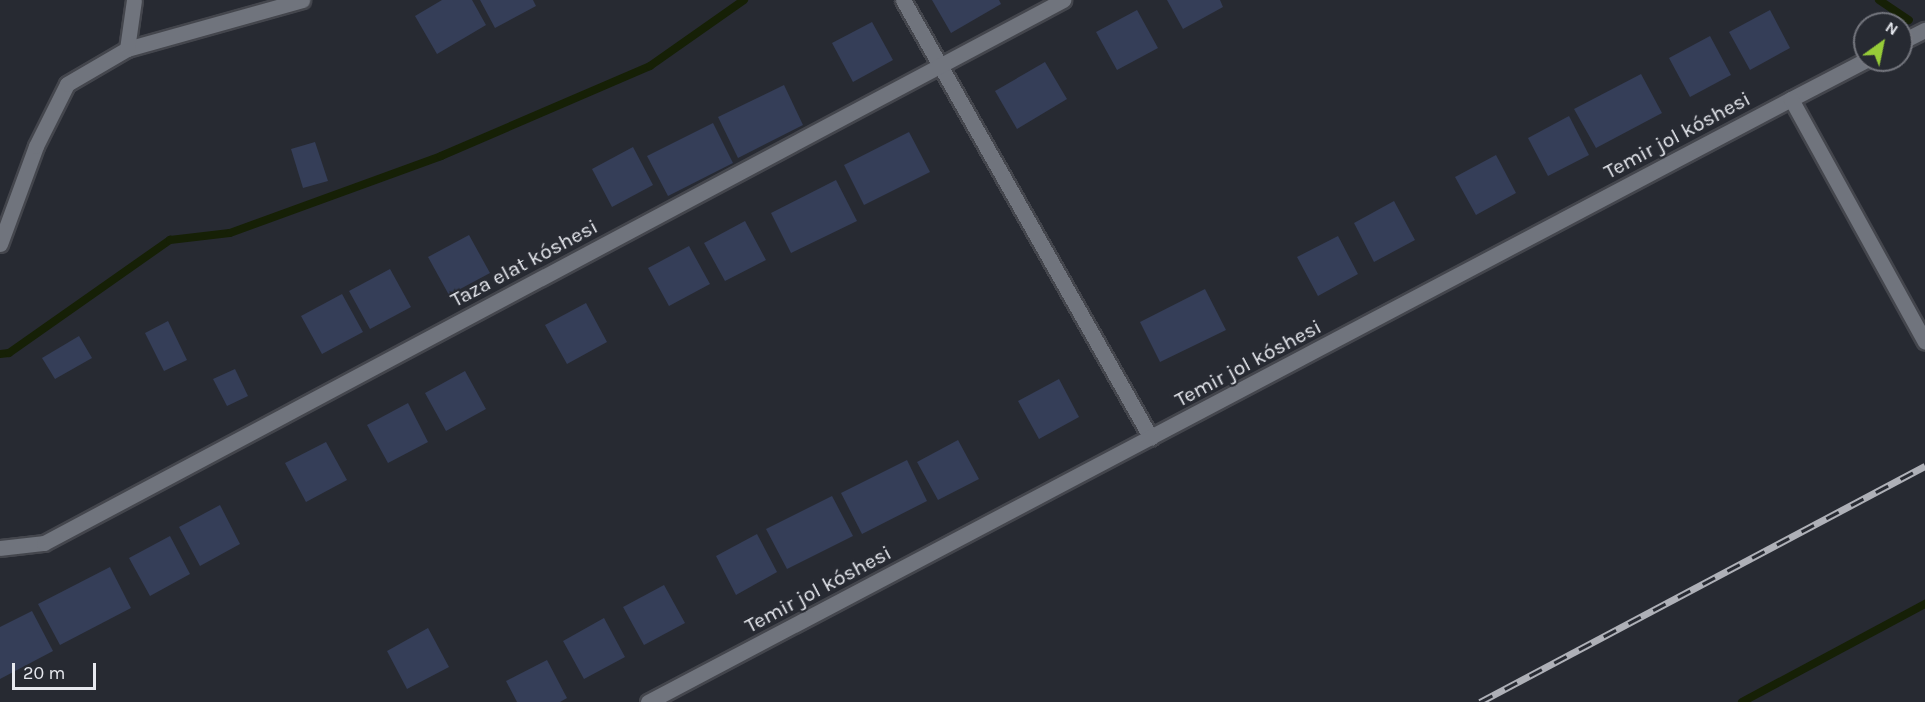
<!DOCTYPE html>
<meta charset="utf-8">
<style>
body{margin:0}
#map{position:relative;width:1925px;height:702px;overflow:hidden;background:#272a32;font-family:Karla,sans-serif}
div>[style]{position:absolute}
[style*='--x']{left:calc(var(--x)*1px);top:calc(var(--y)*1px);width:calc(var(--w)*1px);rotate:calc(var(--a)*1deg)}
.stream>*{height:8px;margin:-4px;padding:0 4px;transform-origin:4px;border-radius:4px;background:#162006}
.building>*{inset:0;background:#353e58}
.roads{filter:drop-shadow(2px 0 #44464d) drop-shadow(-2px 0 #44464d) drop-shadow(0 2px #44464d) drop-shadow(0 -2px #44464d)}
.minor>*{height:15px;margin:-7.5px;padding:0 7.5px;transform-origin:7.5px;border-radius:7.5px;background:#70747d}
.tertiary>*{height:15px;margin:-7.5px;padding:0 7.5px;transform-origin:7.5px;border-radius:7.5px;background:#70747d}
.rail>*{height:7px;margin-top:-3.5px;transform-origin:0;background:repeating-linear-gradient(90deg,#272a32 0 14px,#aeb0b7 0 28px);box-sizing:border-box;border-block:2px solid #aeb0b7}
span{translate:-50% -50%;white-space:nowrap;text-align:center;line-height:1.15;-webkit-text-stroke:4.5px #272a32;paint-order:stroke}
.street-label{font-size:21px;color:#e7e9ef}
.north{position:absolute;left:1853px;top:12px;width:60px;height:60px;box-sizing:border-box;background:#272a32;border:2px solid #74767e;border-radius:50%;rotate:33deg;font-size:16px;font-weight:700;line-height:24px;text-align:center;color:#e7e9ef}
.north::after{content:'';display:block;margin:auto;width:21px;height:27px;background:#97cc38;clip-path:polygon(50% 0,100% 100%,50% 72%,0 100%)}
.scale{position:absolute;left:12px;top:663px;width:84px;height:27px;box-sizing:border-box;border:3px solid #e7e9ef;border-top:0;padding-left:8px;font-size:18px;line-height:21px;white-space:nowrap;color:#e7e9ef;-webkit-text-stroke:4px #272a32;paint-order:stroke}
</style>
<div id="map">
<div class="stream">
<i style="--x:1879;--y:0;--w:36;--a:34"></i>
<i style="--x:0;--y:354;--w:9;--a:-6"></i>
<i style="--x:9;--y:353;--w:197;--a:-35.1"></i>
<i style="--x:170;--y:240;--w:60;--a:-6.7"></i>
<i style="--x:230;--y:233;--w:225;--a:-20"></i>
<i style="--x:441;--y:156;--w:228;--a:-23.3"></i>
<i style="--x:650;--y:66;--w:115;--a:-35.1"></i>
<i style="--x:1742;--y:702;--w:208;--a:-28.2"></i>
</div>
<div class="building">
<i style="clip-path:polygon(442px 0,472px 0,486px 25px,437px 54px,415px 16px)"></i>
<i style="clip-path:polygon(480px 0,533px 0,536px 6px,495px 28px)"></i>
<i style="clip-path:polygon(932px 0,999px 0,1001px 4px,951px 33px)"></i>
<i style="clip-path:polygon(1167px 0,1220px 0,1223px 7px,1183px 29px)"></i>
<i style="clip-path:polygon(1137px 10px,1158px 48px,1117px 70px,1096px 32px)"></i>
<i style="clip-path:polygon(1770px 10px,1790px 48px,1750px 70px,1729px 32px)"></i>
<i style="clip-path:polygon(872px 22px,893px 60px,853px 82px,832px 43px)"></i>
<i style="clip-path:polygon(1710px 36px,1731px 75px,1690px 97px,1669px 58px)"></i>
<i style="clip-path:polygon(1045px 62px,1067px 99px,1017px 129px,995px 91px)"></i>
<i style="clip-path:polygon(1641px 74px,1662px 113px,1596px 148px,1574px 109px)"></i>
<i style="clip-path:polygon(784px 85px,803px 125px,738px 158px,718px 117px)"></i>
<i style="clip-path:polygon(1569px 116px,1589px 155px,1548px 176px,1528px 138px)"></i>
<i style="clip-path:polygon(713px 123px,733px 163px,668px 196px,647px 156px)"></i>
<i style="clip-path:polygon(909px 132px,930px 172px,864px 205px,844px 165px)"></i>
<i style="clip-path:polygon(315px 142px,328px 181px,303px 188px,291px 149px)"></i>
<i style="clip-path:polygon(633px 147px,653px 185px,612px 207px,592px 169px)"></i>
<i style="clip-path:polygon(1496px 155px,1516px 193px,1476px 215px,1455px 177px)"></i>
<i style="clip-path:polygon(836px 180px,857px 221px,791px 253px,771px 213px)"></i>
<i style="clip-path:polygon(1394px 201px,1415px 240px,1374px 262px,1354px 223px)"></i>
<i style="clip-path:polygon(745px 221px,766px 260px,725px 281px,704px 243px)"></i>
<i style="clip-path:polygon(469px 235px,490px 273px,449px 295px,428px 257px)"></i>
<i style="clip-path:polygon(1338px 236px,1358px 274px,1318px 296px,1297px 257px)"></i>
<i style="clip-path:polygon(689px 246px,710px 284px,669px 306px,648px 268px)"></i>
<i style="clip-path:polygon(390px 269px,411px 307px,370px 329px,349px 291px)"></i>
<i style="clip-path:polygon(1205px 289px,1226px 330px,1160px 362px,1140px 322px)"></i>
<i style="clip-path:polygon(342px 294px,363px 332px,322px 354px,301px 316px)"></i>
<i style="clip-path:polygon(586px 303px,607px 342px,567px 364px,545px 325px)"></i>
<i style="clip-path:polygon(168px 321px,187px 360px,164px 371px,145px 333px)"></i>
<i style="clip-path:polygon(79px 336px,92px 358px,55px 379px,42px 358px)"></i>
<i style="clip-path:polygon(235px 369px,248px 396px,227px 406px,213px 379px)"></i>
<i style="clip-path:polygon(465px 371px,486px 409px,446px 431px,425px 393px)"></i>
<i style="clip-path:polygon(1059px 379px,1079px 417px,1039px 439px,1018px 401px)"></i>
<i style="clip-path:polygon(408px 403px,428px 442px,388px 463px,367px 425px)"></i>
<i style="clip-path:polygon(958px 440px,979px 479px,938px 500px,917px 462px)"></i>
<i style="clip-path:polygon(326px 442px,347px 480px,306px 502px,285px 463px)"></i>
<i style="clip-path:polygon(907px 460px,927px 501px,862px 534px,841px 493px)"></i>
<i style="clip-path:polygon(832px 496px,853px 536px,787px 569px,766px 529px)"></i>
<i style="clip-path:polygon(220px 505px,240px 544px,200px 566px,179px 527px)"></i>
<i style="clip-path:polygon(757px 534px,777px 572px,736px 595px,716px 556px)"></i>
<i style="clip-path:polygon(170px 536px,190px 574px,150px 596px,129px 558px)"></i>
<i style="clip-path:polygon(110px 567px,131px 608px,60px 645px,38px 604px)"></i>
<i style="clip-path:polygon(664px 585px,685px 623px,644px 645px,623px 607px)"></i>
<i style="clip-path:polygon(32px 611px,53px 651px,0 679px,0 627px)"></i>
<i style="clip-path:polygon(604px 618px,625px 657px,584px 679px,563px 641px)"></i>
<i style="clip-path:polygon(428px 628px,449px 667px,407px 689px,387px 651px)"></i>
<i style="clip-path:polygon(547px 660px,567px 698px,560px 702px,517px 702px,506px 681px)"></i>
</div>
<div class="roads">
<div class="minor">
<i style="--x:903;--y:0;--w:503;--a:60.48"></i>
<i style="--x:127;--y:49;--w:182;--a:-15.6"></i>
<i style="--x:0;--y:244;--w:104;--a:-69.8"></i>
<i style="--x:36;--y:146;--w:69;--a:-63.4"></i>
<i style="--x:67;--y:84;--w:69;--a:-30.3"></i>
<i style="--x:127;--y:49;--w:49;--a:-81.9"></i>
<i style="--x:0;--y:548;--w:44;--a:-6.5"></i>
<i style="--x:44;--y:543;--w:1155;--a:-28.05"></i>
<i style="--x:648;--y:702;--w:1292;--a:-27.81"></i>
</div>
<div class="tertiary">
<i style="--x:1901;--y:42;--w:27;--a:-27"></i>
<i style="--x:1866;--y:60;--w:85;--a:152.5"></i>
<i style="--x:1791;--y:99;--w:277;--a:61.1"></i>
</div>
</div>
<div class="rail">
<i style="--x:1480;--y:702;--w:504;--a:-27.94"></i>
</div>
<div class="street-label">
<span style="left:1677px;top:135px;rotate:-28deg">Temir jol kóshesi</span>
<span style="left:524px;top:263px;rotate:-28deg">Taza elat kóshesi</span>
<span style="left:1248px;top:363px;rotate:-28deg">Temir jol kóshesi</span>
<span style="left:818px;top:589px;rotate:-28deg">Temir jol kóshesi</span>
</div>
<div class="north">N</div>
<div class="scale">20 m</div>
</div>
